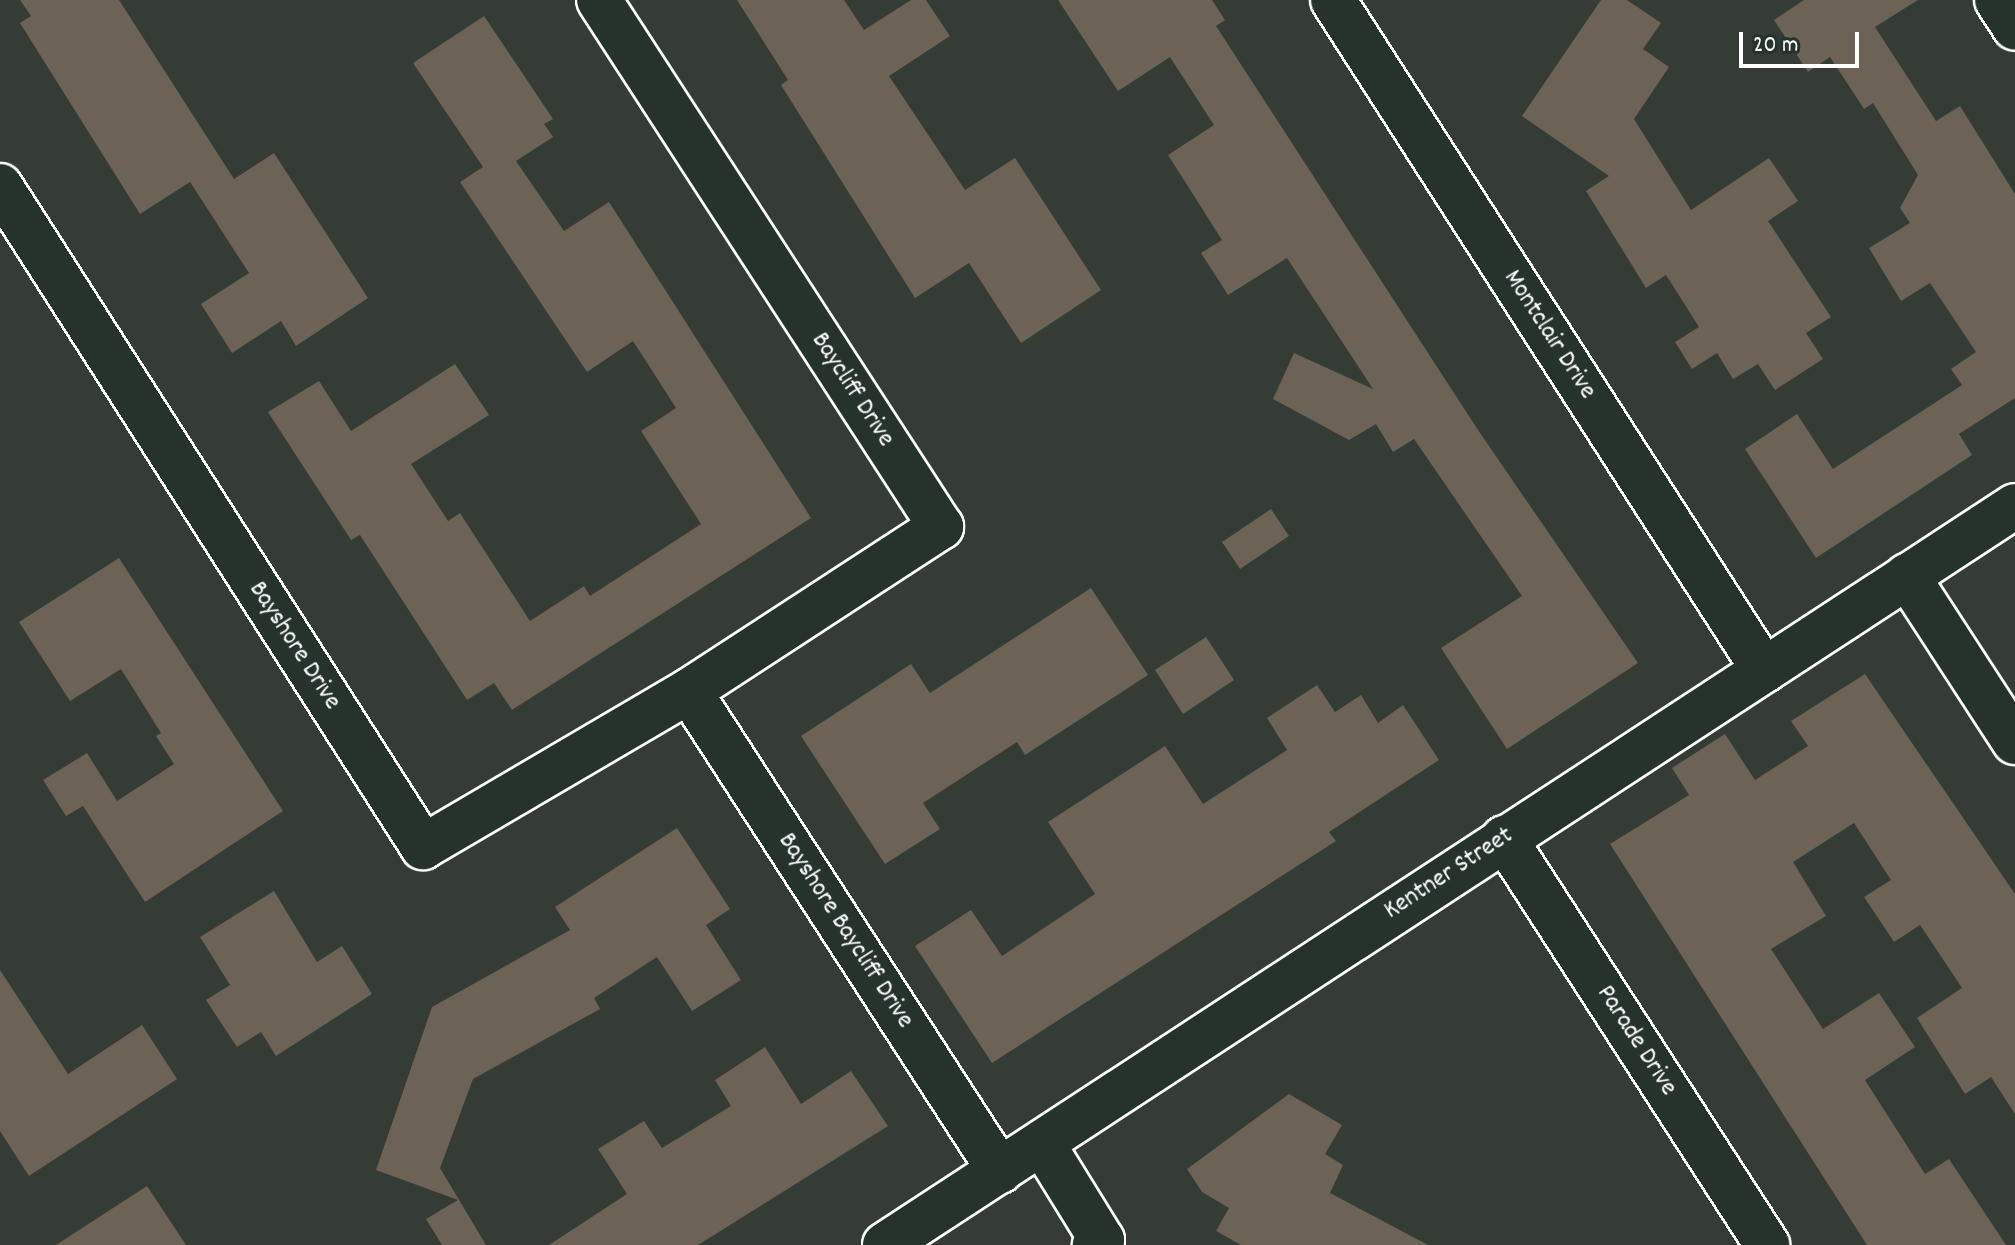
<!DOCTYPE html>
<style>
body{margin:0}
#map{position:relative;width:2015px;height:1245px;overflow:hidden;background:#343c35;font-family:Dekko,sans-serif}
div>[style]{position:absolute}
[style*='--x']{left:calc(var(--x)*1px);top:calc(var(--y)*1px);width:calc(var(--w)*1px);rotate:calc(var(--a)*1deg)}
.building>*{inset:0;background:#6c6256}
.roads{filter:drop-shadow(2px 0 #fff) drop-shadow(-2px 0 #fff) drop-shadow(0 2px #fff) drop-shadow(0 -2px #fff)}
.minor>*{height:44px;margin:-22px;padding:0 22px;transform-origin:22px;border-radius:22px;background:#26332d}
span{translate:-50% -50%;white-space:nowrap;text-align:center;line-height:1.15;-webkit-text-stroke:6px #26332d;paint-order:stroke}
.street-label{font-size:26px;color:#fff}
.scale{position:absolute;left:1739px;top:32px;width:120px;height:36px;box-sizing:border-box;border:4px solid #fff;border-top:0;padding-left:10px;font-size:24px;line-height:28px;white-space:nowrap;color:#fff;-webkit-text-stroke:6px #26332d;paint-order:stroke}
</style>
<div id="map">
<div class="building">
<i style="clip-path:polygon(20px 0,119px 0,234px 179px,274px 153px,368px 298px,296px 346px,281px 321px,232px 353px,201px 304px,249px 273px,190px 182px,140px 214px,20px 23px,31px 16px)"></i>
<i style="clip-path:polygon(737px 0,844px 0,864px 30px,911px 0,926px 0,950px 36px,889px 76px,965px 190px,1015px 158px,1101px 290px,1021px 343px,969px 263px,915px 298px,781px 85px,788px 80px)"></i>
<i style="clip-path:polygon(1058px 0,1212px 0,1225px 20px,1216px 26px,1478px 430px,1638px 663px,1507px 749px,1441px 648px,1522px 596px,1414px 439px,1393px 452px,1376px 424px,1349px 440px,1273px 399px,1294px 353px,1373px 389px,1287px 258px,1228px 295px,1201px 253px,1222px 240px,1168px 155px,1214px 125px,1170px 57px,1118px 91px)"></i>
<i style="clip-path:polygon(1601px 0,1627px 0,1661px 23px,1643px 49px,1669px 67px,1634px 119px,1691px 210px,1769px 158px,1798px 201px,1768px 221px,1831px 317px,1806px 333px,1823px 359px,1775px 390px,1758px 364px,1733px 379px,1717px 353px,1692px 369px,1675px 342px,1699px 327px,1666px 275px,1646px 288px,1586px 191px,1609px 176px,1522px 116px)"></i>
<i style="clip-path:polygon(1804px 0,1918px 0,1875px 27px,1936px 121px,1960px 106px,2015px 194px,2015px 398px,1959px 434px,1972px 455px,1816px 558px,1745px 449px,1797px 414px,1833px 469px,1962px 385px,1951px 369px,1976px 352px,1930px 283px,1901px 301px,1869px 248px,1910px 223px,1900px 208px,1918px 175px,1873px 103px,1864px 109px,1830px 57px,1808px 72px,1774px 20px)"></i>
<i style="clip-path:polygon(484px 16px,553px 119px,544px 124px,553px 137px,516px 161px,564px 231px,609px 202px,811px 518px,512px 710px,494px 683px,467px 700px,360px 535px,351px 540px,268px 412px,319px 381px,351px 431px,455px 364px,489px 415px,411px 464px,448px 521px,460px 513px,530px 621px,584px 586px,590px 596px,701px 524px,641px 431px,676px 408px,633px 341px,587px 372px,460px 182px,483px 167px,413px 63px)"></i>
<i style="clip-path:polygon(1271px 509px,1289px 536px,1240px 569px,1222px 542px)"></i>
<i style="clip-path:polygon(119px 558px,283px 811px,145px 902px,83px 806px,66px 816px,43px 780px,87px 753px,117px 801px,174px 764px,156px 736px,161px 733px,121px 669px,70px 701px,19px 622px)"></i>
<i style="clip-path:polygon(1091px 588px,1148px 675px,1025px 755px,1017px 742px,923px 803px,940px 829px,885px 864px,801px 736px,911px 664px,930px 693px)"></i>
<i style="clip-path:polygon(1206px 637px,1234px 680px,1183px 714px,1155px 670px)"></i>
<i style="clip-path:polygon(1865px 674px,2015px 894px,2015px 1114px,1991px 1077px,1965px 1094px,1917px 1018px,1962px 988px,1920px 925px,1894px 942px,1864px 897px,1891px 880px,1854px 823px,1793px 862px,1826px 916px,1771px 949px,1823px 1029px,1879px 993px,1915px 1047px,1865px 1080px,1925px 1174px,1949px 1159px,2006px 1245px,1867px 1245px,1610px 844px,1689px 795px,1672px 768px,1725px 734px,1755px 780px,1808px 746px,1791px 721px)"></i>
<i style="clip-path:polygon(1317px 685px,1335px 712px,1361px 695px,1378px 723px,1403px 705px,1439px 760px,1329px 832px,1336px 841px,992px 1063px,915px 946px,971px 910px,1002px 956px,1095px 894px,1048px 822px,1165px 746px,1203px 804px,1287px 750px,1267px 718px)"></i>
<i style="clip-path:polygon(677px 828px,730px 909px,706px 925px,741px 980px,692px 1011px,657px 957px,594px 998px,600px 1009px,473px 1079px,440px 1168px,486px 1245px,442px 1245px,426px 1219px,458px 1200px,376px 1170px,432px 1007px,570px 930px,555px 907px)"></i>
<i style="clip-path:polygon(274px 891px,317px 962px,342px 946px,372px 994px,276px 1056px,261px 1032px,237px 1047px,206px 1000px,230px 985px,200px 937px)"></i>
<i style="clip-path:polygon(0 970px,68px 1074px,142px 1025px,177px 1079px,29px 1176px,0 1131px)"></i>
<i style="clip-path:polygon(765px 1047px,801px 1104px,851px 1071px,888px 1126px,698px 1245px,549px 1245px,627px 1194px,598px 1149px,644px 1121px,662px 1148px,731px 1106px,715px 1080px)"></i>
<i style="clip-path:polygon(1289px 1094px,1342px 1125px,1325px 1154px,1343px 1165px,1330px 1193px,1428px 1245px,1241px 1245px,1216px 1231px,1229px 1208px,1202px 1192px,1187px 1169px)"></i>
<i style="clip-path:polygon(147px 1186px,186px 1245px,56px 1245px)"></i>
</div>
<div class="roads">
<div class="minor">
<i style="--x:1333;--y:0;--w:797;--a:57.25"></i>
<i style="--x:1997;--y:0;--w:33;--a:57"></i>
<i style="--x:0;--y:186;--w:785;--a:57.38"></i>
<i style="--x:423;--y:847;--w:308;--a:-30.4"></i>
<i style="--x:689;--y:691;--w:301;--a:-33.1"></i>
<i style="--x:941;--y:527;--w:628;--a:-122.98"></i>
<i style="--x:1907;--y:576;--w:198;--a:57"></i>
<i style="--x:689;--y:691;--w:572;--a:57.06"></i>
<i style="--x:1504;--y:838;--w:485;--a:57.1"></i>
<i style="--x:1042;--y:1143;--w:114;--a:58.3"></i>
<i style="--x:1102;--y:1240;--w:9;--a:144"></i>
<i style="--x:885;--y:1245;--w:1350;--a:-33.18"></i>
</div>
</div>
<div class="street-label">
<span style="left:1549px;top:335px;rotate:57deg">Montclair Drive</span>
<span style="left:852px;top:390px;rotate:57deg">Baycliff Drive</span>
<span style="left:294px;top:646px;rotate:57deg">Bayshore Drive</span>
<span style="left:1449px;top:874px;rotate:-33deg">Kentner Street</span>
<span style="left:845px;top:931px;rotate:57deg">Bayshore Baycliff Drive</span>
<span style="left:1636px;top:1041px;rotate:57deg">Parade Drive</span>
</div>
<div class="scale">20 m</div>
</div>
